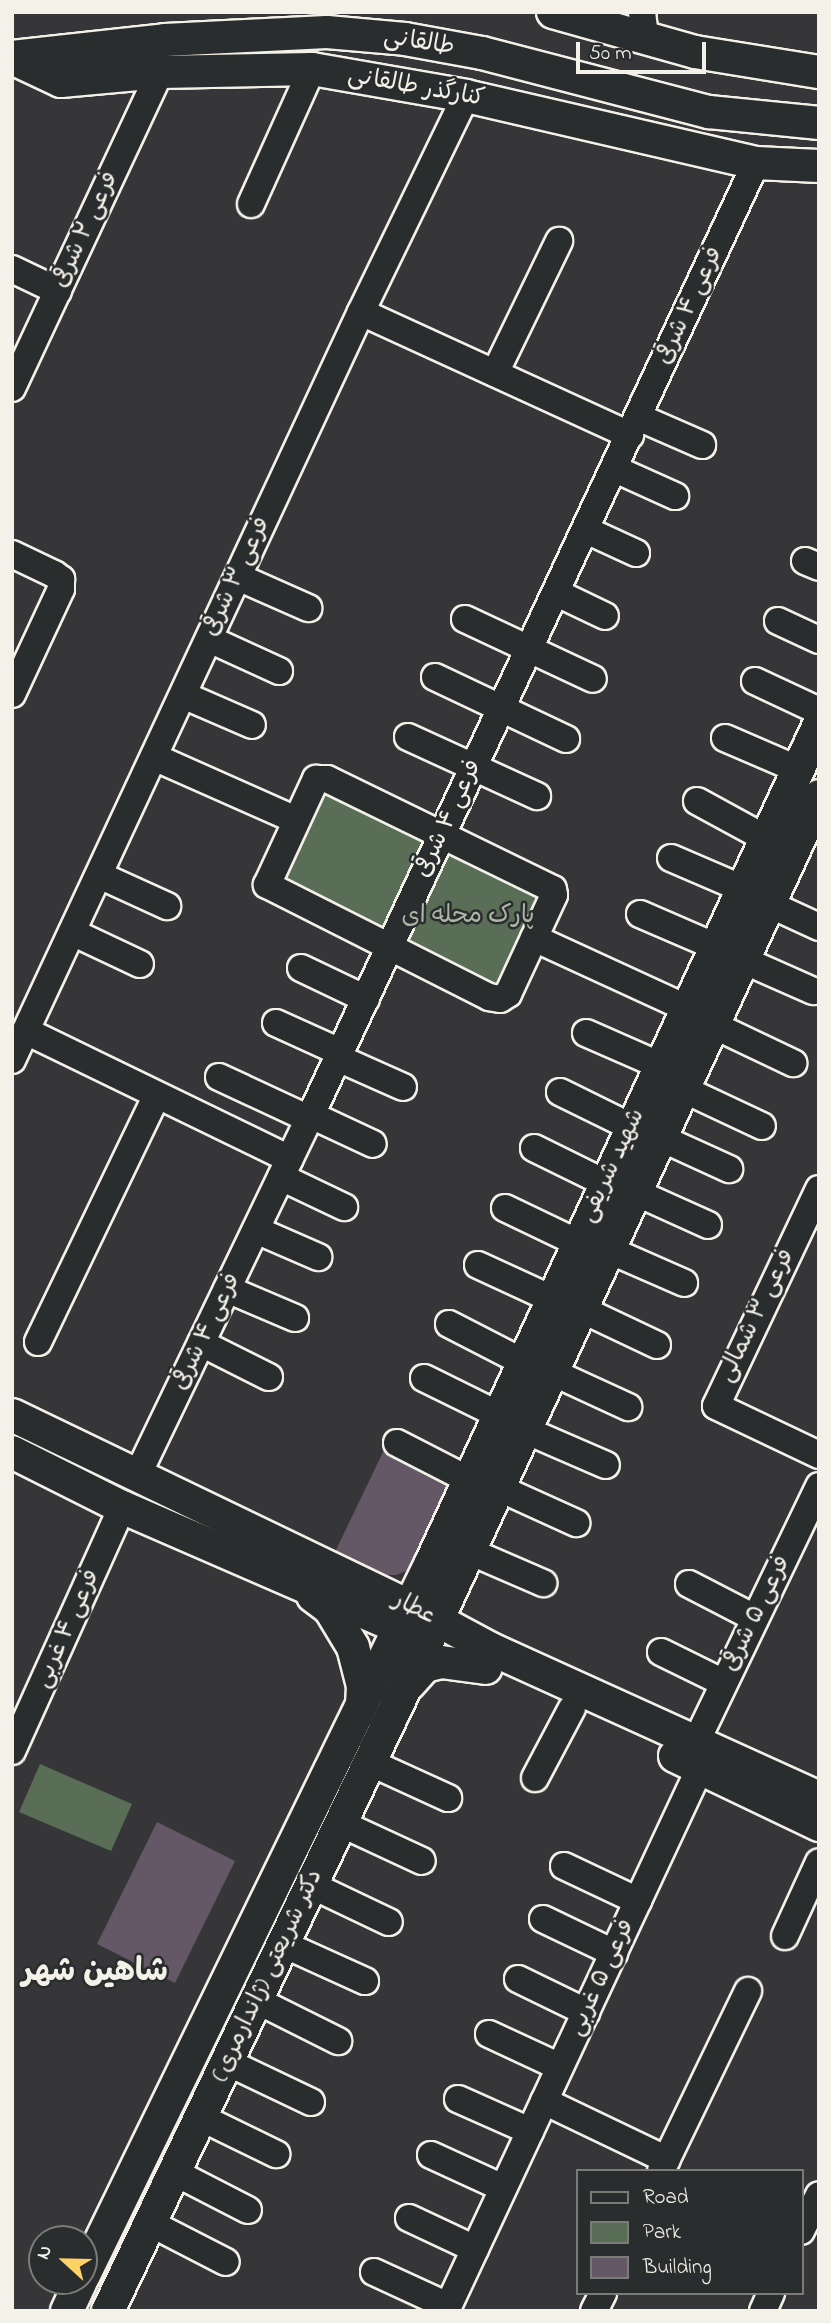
<!DOCTYPE html>
<meta charset="utf-8">
<style>
body{margin:0}
#map{position:relative;width:831px;height:2323px;overflow:hidden;background:#363639;font-family:"Indie Flower","Playpen Sans Arabic",sans-serif}
div>[style]{position:absolute}
[style*='--x']{left:calc(var(--x)*1px);top:calc(var(--y)*1px);width:calc(var(--w)*1px);rotate:calc(var(--a)*1deg)}
.green>*{inset:0;background:#596d57}
.building>*{inset:0;background:#655866}
.roads{filter:drop-shadow(2px 0 #f4f1e8) drop-shadow(-2px 0 #f4f1e8) drop-shadow(0 2px #f4f1e8) drop-shadow(0 -2px #f4f1e8)}
.minor>*{height:26px;margin:-13px;padding:0 13px;transform-origin:13px;border-radius:13px;background:#2a2d2e}
.major>*{height:32px;margin:-16px;padding:0 16px;transform-origin:16px;border-radius:16px;background:#2a2d2e}
span{translate:-50% -50%;white-space:nowrap;text-align:center;line-height:1.15;-webkit-text-stroke:5px #2a2d2e;paint-order:stroke}
.street-label{font-size:24px;color:#f4f1e8}
.park-label{font-size:24px;color:#aeb6a7}
.district-label{font-size:32px;color:#f4f1e8;font-weight:700}
.frame{position:absolute;inset:0;border:14px solid #f4f1e8;pointer-events:none}
.legend{position:absolute;left:576px;top:2169px;width:228px;height:126px;box-sizing:border-box;background:#2a2d2e;border:2px solid #7b7b78;margin:0;padding:9px 12px;list-style:none;font-size:21px;color:#f4f1e8}
.legend li{display:flex;align-items:center;gap:14px;height:35px}
.legend b{width:35px;border:2px solid #7b7b78}
.north{position:absolute;left:28px;top:2225px;width:70px;height:70px;box-sizing:border-box;background:#2a2d2e;border:2px solid #7b7b78;border-radius:50%;rotate:292deg;font-size:19px;font-weight:700;line-height:28px;text-align:center;color:#f4f1e8}
.north::after{content:'';display:block;margin:auto;width:24px;height:32px;background:#ffd166;clip-path:polygon(50% 0,100% 100%,50% 72%,0 100%)}
.scale{position:absolute;left:576px;top:42px;width:130px;height:32px;box-sizing:border-box;border:4px solid #f4f1e8;border-top:0;padding-left:9px;font-size:21px;line-height:24px;white-space:nowrap;color:#f4f1e8;-webkit-text-stroke:5px #2a2d2e;paint-order:stroke}
</style>
<div id="map">
<div class="green">
<i style="clip-path:polygon(319px 788px,546px 892px,493px 992px,276px 882px)"></i>
<i style="clip-path:polygon(40px 1764px,132px 1804px,111px 1851px,19px 1812px)"></i>
</div>
<div class="building">
<i style="clip-path:polygon(385px 1448px,453px 1481px,411px 1569px,396px 1575px,382px 1575px,335px 1552px)"></i>
<i style="clip-path:polygon(157px 1822px,235px 1861px,175px 1983px,97px 1944px)"></i>
</div>
<div class="roads">
<div class="minor">
<i style="--x:642;--y:12;--w:26;--a:83"></i>
<i style="--x:251;--y:204;--w:148;--a:-65.7"></i>
<i style="--x:12;--y:269;--w:51;--a:25.6"></i>
<i style="--x:361;--y:312;--w:296;--a:24.6"></i>
<i style="--x:495;--y:373;--w:147;--a:-64.1"></i>
<i style="--x:12;--y:388;--w:349;--a:-64.9"></i>
<i style="--x:638;--y:417;--w:70;--a:23.6"></i>
<i style="--x:615;--y:469;--w:66;--a:24.2"></i>
<i style="--x:586;--y:530;--w:55;--a:24.7"></i>
<i style="--x:12;--y:554;--w:47;--a:25.5"></i>
<i style="--x:54;--y:574;--w:9;--a:36"></i>
<i style="--x:61;--y:579;--w:10;--a:90"></i>
<i style="--x:61;--y:589;--w:116;--a:115"></i>
<i style="--x:805;--y:561;--w:15;--a:23"></i>
<i style="--x:238;--y:577;--w:77;--a:23.9"></i>
<i style="--x:557;--y:593;--w:53;--a:25.6"></i>
<i style="--x:465;--y:619;--w:141;--a:25.1"></i>
<i style="--x:778;--y:621;--w:45;--a:24.9"></i>
<i style="--x:209;--y:639;--w:77;--a:24.6"></i>
<i style="--x:435;--y:677;--w:145;--a:25.3"></i>
<i style="--x:755;--y:681;--w:71;--a:25.1"></i>
<i style="--x:183;--y:695;--w:75;--a:23.5"></i>
<i style="--x:408;--y:737;--w:142;--a:24.6"></i>
<i style="--x:725;--y:738;--w:78;--a:23.3"></i>
<i style="--x:154;--y:757;--w:155;--a:23.9"></i>
<i style="--x:316;--y:779;--w:11;--a:0"></i>
<i style="--x:327;--y:779;--w:251;--a:26"></i>
<i style="--x:553;--y:889;--w:6;--a:81"></i>
<i style="--x:554;--y:895;--w:109;--a:114.9"></i>
<i style="--x:508;--y:994;--w:9;--a:148"></i>
<i style="--x:500;--y:999;--w:11;--a:-170"></i>
<i style="--x:489;--y:997;--w:249;--a:-153.2"></i>
<i style="--x:267;--y:885;--w:117;--a:-65.2"></i>
<i style="--x:697;--y:801;--w:77;--a:28.6"></i>
<i style="--x:671;--y:858;--w:76;--a:23.2"></i>
<i style="--x:99;--y:875;--w:75;--a:24.5"></i>
<i style="--x:769;--y:904;--w:55;--a:24.7"></i>
<i style="--x:640;--y:914;--w:81;--a:23.4"></i>
<i style="--x:72;--y:932;--w:75;--a:25.2"></i>
<i style="--x:534;--y:938;--w:167;--a:24.7"></i>
<i style="--x:743;--y:960;--w:77;--a:23.9"></i>
<i style="--x:301;--y:968;--w:72;--a:25.5"></i>
<i style="--x:276;--y:1023;--w:70;--a:24.4"></i>
<i style="--x:713;--y:1025;--w:89;--a:25.4"></i>
<i style="--x:26;--y:1031;--w:293;--a:25.9"></i>
<i style="--x:586;--y:1033;--w:80;--a:23.7"></i>
<i style="--x:338;--y:1058;--w:71;--a:24"></i>
<i style="--x:12;--y:1060;--w:825;--a:-64.99"></i>
<i style="--x:361;--y:312;--w:240;--a:-64.1"></i>
<i style="--x:219;--y:1077;--w:99;--a:25"></i>
<i style="--x:683;--y:1089;--w:87;--a:25.1"></i>
<i style="--x:560;--y:1092;--w:79;--a:26.2"></i>
<i style="--x:311;--y:1115;--w:68;--a:25.1"></i>
<i style="--x:661;--y:1138;--w:75;--a:24.5"></i>
<i style="--x:534;--y:1148;--w:79;--a:26.2"></i>
<i style="--x:281;--y:1177;--w:70;--a:25.5"></i>
<i style="--x:819;--y:1189;--w:240;--a:115.4"></i>
<i style="--x:716;--y:1406;--w:114;--a:25.4"></i>
<i style="--x:635;--y:1192;--w:80;--a:24.3"></i>
<i style="--x:505;--y:1208;--w:81;--a:25.6"></i>
<i style="--x:256;--y:1230;--w:68;--a:23.5"></i>
<i style="--x:609;--y:1250;--w:82;--a:23.7"></i>
<i style="--x:478;--y:1265;--w:81;--a:24.7"></i>
<i style="--x:227;--y:1289;--w:74;--a:23.1"></i>
<i style="--x:581;--y:1309;--w:84;--a:25.3"></i>
<i style="--x:449;--y:1324;--w:83;--a:27.2"></i>
<i style="--x:38;--y:1342;--w:274;--a:-64.3"></i>
<i style="--x:201;--y:1343;--w:76;--a:26.6"></i>
<i style="--x:552;--y:1372;--w:84;--a:24.7"></i>
<i style="--x:424;--y:1378;--w:84;--a:26.3"></i>
<i style="--x:525;--y:1430;--w:88;--a:23.4"></i>
<i style="--x:397;--y:1443;--w:81;--a:27.2"></i>
<i style="--x:138;--y:1474;--w:399;--a:-64.3"></i>
<i style="--x:311;--y:1115;--w:1051;--a:-64.95"></i>
<i style="--x:499;--y:1488;--w:85;--a:24.4"></i>
<i style="--x:469;--y:1551;--w:81;--a:23.4"></i>
<i style="--x:689;--y:1584;--w:74;--a:27.3"></i>
<i style="--x:661;--y:1652;--w:70;--a:26.2"></i>
<i style="--x:696;--y:1742;--w:284;--a:-64.3"></i>
<i style="--x:12;--y:1751;--w:268;--a:-65.7"></i>
<i style="--x:369;--y:1762;--w:87;--a:24.5"></i>
<i style="--x:535;--y:1778;--w:79;--a:-62.1"></i>
<i style="--x:340;--y:1823;--w:90;--a:24.9"></i>
<i style="--x:564;--y:1866;--w:82;--a:25.3"></i>
<i style="--x:311;--y:1885;--w:86;--a:25.4"></i>
<i style="--x:543;--y:1919;--w:79;--a:25.6"></i>
<i style="--x:785;--y:1936;--w:81;--a:-65.3"></i>
<i style="--x:283;--y:1944;--w:90;--a:24.3"></i>
<i style="--x:518;--y:1979;--w:76;--a:25.9"></i>
<i style="--x:256;--y:2000;--w:92;--a:26.6"></i>
<i style="--x:489;--y:2034;--w:78;--a:24.9"></i>
<i style="--x:227;--y:2062;--w:93;--a:25.5"></i>
<i style="--x:458;--y:2099;--w:79;--a:24"></i>
<i style="--x:544;--y:2101;--w:136;--a:25.6"></i>
<i style="--x:200;--y:2117;--w:85;--a:26"></i>
<i style="--x:431;--y:2155;--w:79;--a:24.6"></i>
<i style="--x:661;--y:2171;--w:200;--a:-64.2"></i>
<i style="--x:174;--y:2172;--w:83;--a:27.2"></i>
<i style="--x:409;--y:2218;--w:73;--a:25.2"></i>
<i style="--x:150;--y:2223;--w:85;--a:27.2"></i>
<i style="--x:801;--y:2231;--w:40;--a:-63.4"></i>
<i style="--x:374;--y:2272;--w:81;--a:24.7"></i>
<i style="--x:446;--y:2311;--w:599;--a:-64.93"></i>
<i style="--x:594;--y:2311;--w:20;--a:-63"></i>
<i style="--x:763;--y:2311;--w:20;--a:-66"></i>
</div>
<div class="major">
<i style="--x:553;--y:12;--w:148;--a:15.7"></i>
<i style="--x:695;--y:52;--w:126;--a:9.2"></i>
<i style="--x:12;--y:57;--w:154;--a:-6.3"></i>
<i style="--x:165;--y:40;--w:162;--a:-2.8"></i>
<i style="--x:327;--y:32;--w:78;--a:5.1"></i>
<i style="--x:405;--y:39;--w:78;--a:10.3"></i>
<i style="--x:482;--y:53;--w:235;--a:14.6"></i>
<i style="--x:709;--y:112;--w:111;--a:5.7"></i>
<i style="--x:12;--y:58;--w:54;--a:25.1"></i>
<i style="--x:61;--y:81;--w:99;--a:-5.2"></i>
<i style="--x:160;--y:72;--w:152;--a:-1.1"></i>
<i style="--x:312;--y:69;--w:156;--a:9.9"></i>
<i style="--x:466;--y:96;--w:298;--a:13"></i>
<i style="--x:756;--y:163;--w:63;--a:2.7"></i>
<i style="--x:12;--y:1415;--w:470;--a:25.7"></i>
<i style="--x:435;--y:1619;--w:64;--a:28.2"></i>
<i style="--x:491;--y:1649;--w:360;--a:24.4"></i>
<i style="--x:12;--y:1452;--w:123;--a:26.6"></i>
<i style="--x:122;--y:1507;--w:321;--a:23.5"></i>
<i style="--x:313;--y:1596;--w:21;--a:37"></i>
<i style="--x:330;--y:1609;--w:44;--a:58.8"></i>
<i style="--x:353;--y:1647;--w:40;--a:75.6"></i>
<i style="--x:363;--y:1686;--w:17;--a:93"></i>
<i style="--x:409;--y:1684;--w:24;--a:-48"></i>
<i style="--x:425;--y:1666;--w:16;--a:-14"></i>
<i style="--x:441;--y:1662;--w:45;--a:7.6"></i>
<i style="--x:675;--y:1756;--w:160;--a:25.6"></i>
<i style="--x:84;--y:2275;--w:792;--a:-64.02"></i>
<i style="--x:431;--y:1563;--w:923;--a:-65.16"></i>
<i style="--x:67;--y:2311;--w:33;--a:-65"></i>
<i style="--x:108;--y:2311;--w:743;--a:-64.5"></i>
<i style="--x:428;--y:1640;--w:930;--a:-65.14"></i>
</div>
</div>
<div class="street-label">
<span style="left:419px;top:43px;rotate:9deg">طالقانی</span>
<span style="left:416px;top:88px;rotate:10deg">کنارگذر طالقانی</span>
<span style="left:86px;top:230px;rotate:-65deg">فرعی ۲ شرقی</span>
<span style="left:690px;top:306px;rotate:-65deg">فرعی ۴ شرقی</span>
<span style="left:237px;top:577px;rotate:-65deg">فرعی ۳ شرقی</span>
<span style="left:449px;top:819px;rotate:-65deg">فرعی ۴ شرقی</span>
<span style="left:613px;top:1166px;rotate:-65deg">شهید شریفی</span>
<span style="left:757px;top:1316px;rotate:-64deg">فرعی ۳ شمالی</span>
<span style="left:207px;top:1332px;rotate:-64deg">فرعی ۴ شرقی</span>
<span style="left:414px;top:1609px;rotate:26deg">عطار</span>
<span style="left:757px;top:1614px;rotate:-64deg">فرعی ۵ شرقی</span>
<span style="left:68px;top:1629px;rotate:-66deg">فرعی ۴ غربی</span>
<span style="left:268px;top:1976px;rotate:-65deg">دکتر شریعتی (ژاندارمری)</span>
<span style="left:602px;top:1978px;rotate:-65deg">فرعی ۵ غربی</span>
</div>
<div class="park-label">
<span style="left:468px;top:917px">پارک محله ای</span>
</div>
<div class="district-label">
<span style="left:95px;top:1973px">شاهین شهر</span>
</div>
<div class="frame"></div>
<ul class="legend">
<li><b style="height:9px;background:#2a2d2e"></b>Road</li>
<li><b style="height:19px;background:#596d57"></b>Park</li>
<li><b style="height:19px;background:#655866"></b>Building</li>
</ul>
<div class="north">N</div>
<div class="scale">50 m</div>
</div>
